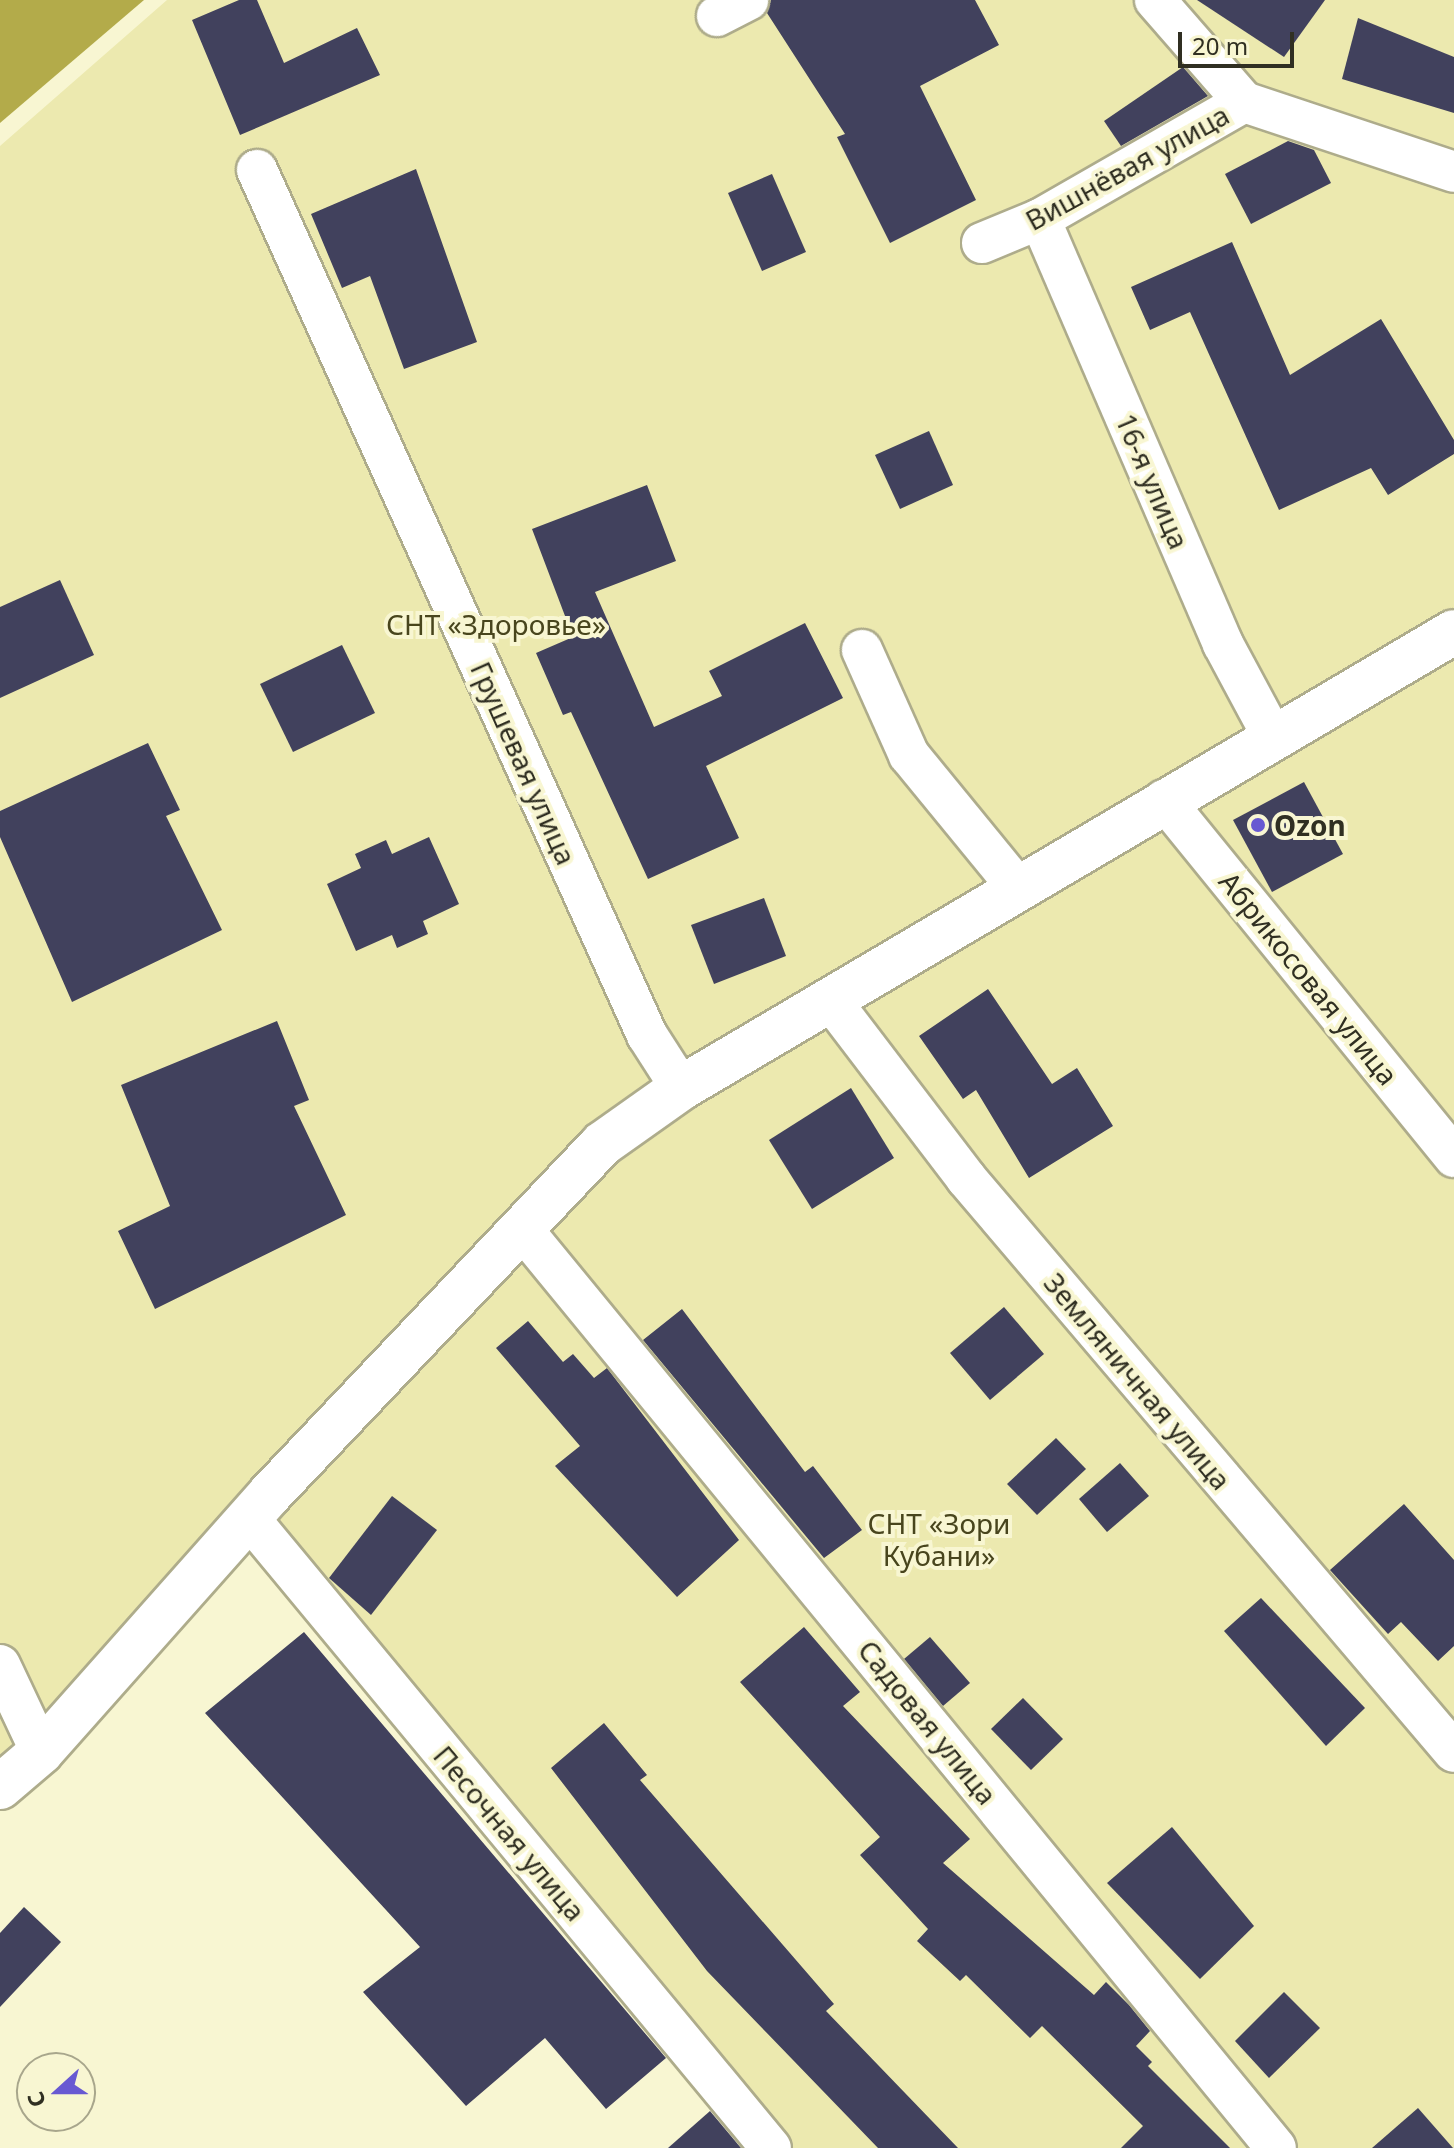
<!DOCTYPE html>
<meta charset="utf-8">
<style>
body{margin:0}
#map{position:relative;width:1454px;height:2148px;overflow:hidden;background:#f8f6d2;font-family:"Noto Sans",sans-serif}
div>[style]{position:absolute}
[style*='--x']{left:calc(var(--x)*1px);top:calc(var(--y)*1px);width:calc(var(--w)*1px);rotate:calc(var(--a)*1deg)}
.green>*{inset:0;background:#ece9af}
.water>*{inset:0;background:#b3ab4a}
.building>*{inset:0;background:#41415d}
.roads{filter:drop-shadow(2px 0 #aeac8b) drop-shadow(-2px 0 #aeac8b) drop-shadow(0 2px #aeac8b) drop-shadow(0 -2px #aeac8b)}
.street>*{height:40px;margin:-20px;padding:0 20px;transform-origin:20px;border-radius:20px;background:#fff}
.secondary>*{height:44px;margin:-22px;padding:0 22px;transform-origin:22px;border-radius:22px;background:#fff}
.dots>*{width:22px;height:22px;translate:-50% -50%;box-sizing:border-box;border:4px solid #f8f6d2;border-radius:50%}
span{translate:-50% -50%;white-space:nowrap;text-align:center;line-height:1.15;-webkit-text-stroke:8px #f8f6d2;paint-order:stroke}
.street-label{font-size:28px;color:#302f22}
.park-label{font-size:28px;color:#48451d}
.poi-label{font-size:28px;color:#302f22;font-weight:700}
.left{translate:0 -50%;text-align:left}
.north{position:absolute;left:16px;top:2052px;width:80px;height:80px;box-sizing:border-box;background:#f8f6d2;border:2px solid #a8a68c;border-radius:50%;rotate:249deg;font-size:22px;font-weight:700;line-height:32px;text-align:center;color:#302f22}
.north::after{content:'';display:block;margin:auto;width:28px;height:36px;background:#6859d2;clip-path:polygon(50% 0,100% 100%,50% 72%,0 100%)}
.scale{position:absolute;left:1178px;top:32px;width:116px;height:36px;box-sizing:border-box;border:4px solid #302f22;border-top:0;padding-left:10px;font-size:24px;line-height:28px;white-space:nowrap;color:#302f22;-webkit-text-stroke:6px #f8f6d2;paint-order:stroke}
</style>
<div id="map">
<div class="green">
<i style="clip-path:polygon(167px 0,1454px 0,1454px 2148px,778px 2148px,249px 1519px,0 1787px,0 146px)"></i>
</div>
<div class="water">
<i style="clip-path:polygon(0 0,144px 0,0 123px)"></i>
</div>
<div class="building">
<i style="clip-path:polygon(239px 0,257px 0,284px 63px,357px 28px,380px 75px,240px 135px,192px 20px)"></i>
<i style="clip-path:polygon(771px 0,975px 0,999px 45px,920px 86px,976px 200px,890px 243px,837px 137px,845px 134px,767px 13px)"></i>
<i style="clip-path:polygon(1197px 0,1325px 0,1284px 57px)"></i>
<i style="clip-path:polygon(1358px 18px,1454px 57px,1454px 113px,1342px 79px)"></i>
<i style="clip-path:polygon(1183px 67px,1208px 96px,1121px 146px,1104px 121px)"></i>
<i style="clip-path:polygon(1288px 141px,1314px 150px,1331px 183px,1251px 224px,1225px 174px)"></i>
<i style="clip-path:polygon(416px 169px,477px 342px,404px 369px,370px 276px,342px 288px,311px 214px)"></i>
<i style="clip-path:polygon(772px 174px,806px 252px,762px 271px,728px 193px)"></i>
<i style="clip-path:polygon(1232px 242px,1290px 375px,1381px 319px,1454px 440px,1454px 454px,1388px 495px,1371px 468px,1279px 510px,1190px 312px,1150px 330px,1131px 287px)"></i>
<i style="clip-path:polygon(929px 431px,953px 485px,900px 509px,875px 455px)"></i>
<i style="clip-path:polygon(647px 485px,676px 561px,595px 592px,654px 727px,722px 696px,709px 671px,805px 623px,843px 698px,706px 766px,739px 838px,648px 879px,571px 712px,563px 715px,536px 653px,573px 637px,532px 529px)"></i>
<i style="clip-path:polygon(60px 580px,94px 655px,0 698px,0 607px)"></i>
<i style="clip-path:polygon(342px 645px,375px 713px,293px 752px,260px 684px)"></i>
<i style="clip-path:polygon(148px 743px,180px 810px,166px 816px,222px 930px,72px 1002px,0 837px,0 811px)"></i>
<i style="clip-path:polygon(1304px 782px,1343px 854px,1272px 892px,1233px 820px)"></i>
<i style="clip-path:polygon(429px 837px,459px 904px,423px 921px,428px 934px,397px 948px,392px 935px,356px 951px,327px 884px,361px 868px,355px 854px,386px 840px,392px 854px)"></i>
<i style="clip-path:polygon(764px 898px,786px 956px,714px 984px,691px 925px)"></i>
<i style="clip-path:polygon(988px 989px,1052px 1084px,1077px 1068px,1113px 1126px,1029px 1178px,976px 1090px,963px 1099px,919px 1036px)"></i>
<i style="clip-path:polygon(277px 1021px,309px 1100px,294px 1106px,346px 1215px,155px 1309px,118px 1231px,170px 1206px,121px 1085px)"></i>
<i style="clip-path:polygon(851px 1088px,894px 1158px,812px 1209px,769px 1140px)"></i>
<i style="clip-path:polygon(1004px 1307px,1044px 1354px,990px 1400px,950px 1353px)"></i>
<i style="clip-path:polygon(682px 1309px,805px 1472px,813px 1466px,862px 1530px,824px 1558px,643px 1340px)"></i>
<i style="clip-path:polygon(528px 1321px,563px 1362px,573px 1354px,594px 1378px,607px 1368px,739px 1540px,677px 1597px,555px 1466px,580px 1446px,496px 1348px)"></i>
<i style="clip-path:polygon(1056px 1438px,1086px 1469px,1037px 1515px,1007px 1484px)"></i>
<i style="clip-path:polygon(1120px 1463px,1149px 1496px,1107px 1532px,1079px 1499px)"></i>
<i style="clip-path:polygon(392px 1496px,437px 1530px,371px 1615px,329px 1578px)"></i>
<i style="clip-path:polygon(1404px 1504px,1454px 1560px,1454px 1646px,1438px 1661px,1401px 1622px,1388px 1634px,1330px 1570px)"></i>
<i style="clip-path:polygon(1261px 1598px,1365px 1708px,1326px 1746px,1224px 1631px)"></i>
<i style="clip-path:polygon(804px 1627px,860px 1692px,843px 1706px,970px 1839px,943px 1863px,1094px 1995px,1106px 1982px,1129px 2005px,1150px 2031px,1136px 2046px,1152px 2062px,1148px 2066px,1230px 2148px,1121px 2148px,1143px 2126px,1042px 2026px,1030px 2038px,966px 1975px,960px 1981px,917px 1941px,928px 1929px,860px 1855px,880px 1837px,740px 1682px)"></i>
<i style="clip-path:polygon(304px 1632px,666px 2058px,606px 2109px,545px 2038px,466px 2106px,363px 1992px,420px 1947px,205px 1713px)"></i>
<i style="clip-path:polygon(930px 1637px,970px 1683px,943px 1706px,904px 1659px)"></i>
<i style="clip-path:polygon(1023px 1698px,1063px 1739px,1031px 1770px,991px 1729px)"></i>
<i style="clip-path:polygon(604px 1723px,647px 1775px,640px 1780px,834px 2004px,826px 2011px,958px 2148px,878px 2148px,707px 1971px,551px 1768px)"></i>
<i style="clip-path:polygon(1172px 1827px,1254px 1926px,1200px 1979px,1107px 1883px)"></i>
<i style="clip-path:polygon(24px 1907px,61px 1942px,0 2007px,0 1933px)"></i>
<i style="clip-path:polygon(1284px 1992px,1320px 2028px,1269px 2078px,1235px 2041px)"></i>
<i style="clip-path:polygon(1418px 2108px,1453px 2148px,1372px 2148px)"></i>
<i style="clip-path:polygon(710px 2111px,741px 2148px,668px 2148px)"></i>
</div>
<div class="roads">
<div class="street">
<i style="--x:1155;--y:0;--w:135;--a:48.9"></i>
<i style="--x:717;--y:16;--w:35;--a:-27"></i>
<i style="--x:257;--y:170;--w:949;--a:65.73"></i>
<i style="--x:647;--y:1035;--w:63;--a:57.3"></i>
<i style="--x:1040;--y:219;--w:463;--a:66.7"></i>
<i style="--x:1223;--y:644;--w:108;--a:61.8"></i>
<i style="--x:982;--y:243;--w:63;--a:-22.5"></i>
<i style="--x:1040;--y:219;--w:235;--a:-29.8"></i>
<i style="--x:1244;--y:102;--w:221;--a:18.4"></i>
<i style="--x:862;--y:650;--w:115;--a:65.9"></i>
<i style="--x:909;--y:755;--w:172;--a:50.7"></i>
<i style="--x:1164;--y:800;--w:460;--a:50.9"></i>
<i style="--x:832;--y:1002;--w:221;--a:52.7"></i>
<i style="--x:966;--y:1178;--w:753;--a:49.63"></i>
<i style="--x:523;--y:1230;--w:1187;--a:50.64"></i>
<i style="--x:249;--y:1518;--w:818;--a:50.36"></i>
<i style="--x:0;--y:1665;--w:96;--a:64.8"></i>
</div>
<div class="secondary">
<i style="--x:0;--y:1787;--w:54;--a:-40.5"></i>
<i style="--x:41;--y:1752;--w:345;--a:-48.4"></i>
<i style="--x:270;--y:1494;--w:482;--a:-46.5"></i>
<i style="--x:602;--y:1144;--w:97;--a:-35.3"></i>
<i style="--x:681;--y:1088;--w:897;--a:-30.54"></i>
</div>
</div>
<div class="dots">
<i style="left:1258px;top:825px;background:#6859d2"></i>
</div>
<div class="street-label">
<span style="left:1127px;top:167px;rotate:-29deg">Вишнёвая улица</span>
<span style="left:1153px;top:481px;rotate:67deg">16-я улица</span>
<span style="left:524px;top:763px;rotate:66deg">Грушевая улица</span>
<span style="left:1309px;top:978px;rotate:51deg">Абрикосовая улица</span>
<span style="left:1138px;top:1381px;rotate:50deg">Земляничная улица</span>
<span style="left:928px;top:1722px;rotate:51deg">Садовая улица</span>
<span style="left:510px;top:1833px;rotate:50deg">Песочная улица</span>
</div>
<div class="park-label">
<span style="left:496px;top:624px">СНТ «Здоровье»</span>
<span style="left:939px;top:1539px">СНТ «Зори<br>Кубани»</span>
</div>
<div class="poi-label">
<span class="left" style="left:1274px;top:825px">Ozon</span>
</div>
<div class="north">С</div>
<div class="scale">20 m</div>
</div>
